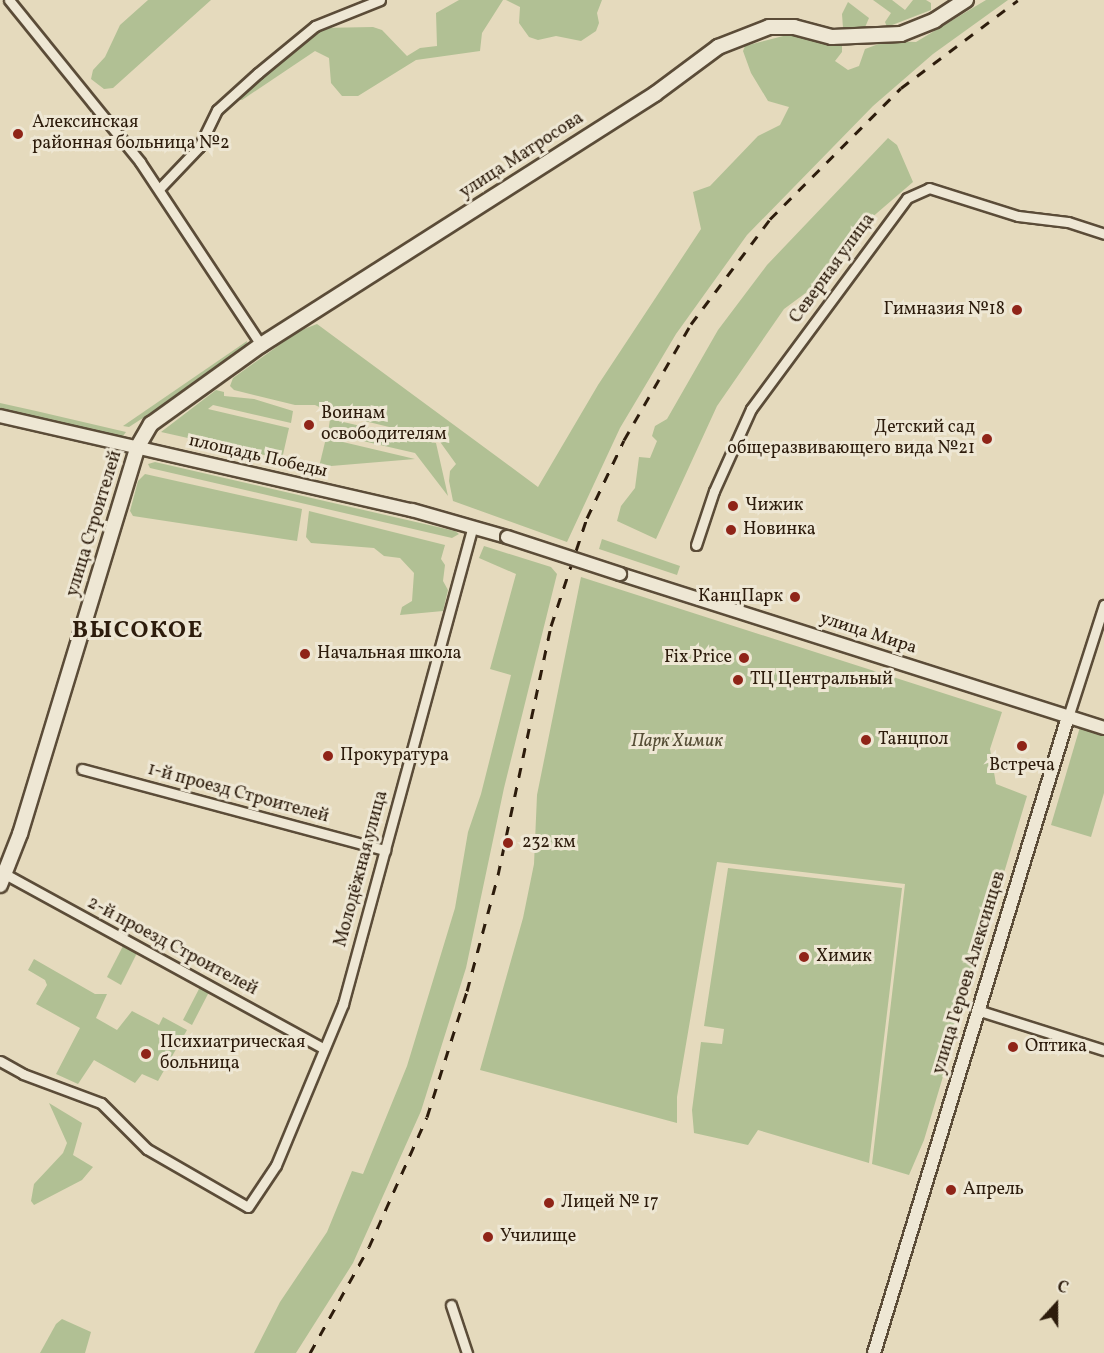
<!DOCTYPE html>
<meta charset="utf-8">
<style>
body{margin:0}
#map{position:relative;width:1104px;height:1353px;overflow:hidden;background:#e5dabd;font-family:Vollkorn,serif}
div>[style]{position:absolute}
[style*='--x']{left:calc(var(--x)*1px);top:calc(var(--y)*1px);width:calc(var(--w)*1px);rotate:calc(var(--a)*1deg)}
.green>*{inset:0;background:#b1c094}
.roads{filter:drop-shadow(2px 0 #5b4c38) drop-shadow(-2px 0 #5b4c38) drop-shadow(0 2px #5b4c38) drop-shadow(0 -2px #5b4c38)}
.minor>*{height:9px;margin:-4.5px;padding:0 4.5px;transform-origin:4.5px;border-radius:4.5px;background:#eee7d4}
.tertiary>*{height:12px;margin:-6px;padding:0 6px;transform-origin:6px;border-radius:6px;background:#eee7d4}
.secondary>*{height:14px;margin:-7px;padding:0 7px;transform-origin:7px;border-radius:7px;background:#eee7d4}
.rail>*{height:3px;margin-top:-1.5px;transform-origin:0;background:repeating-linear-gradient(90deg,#2d1c0c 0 10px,transparent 0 20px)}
.bridges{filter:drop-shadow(2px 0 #5b4c38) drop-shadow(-2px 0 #5b4c38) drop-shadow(0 2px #5b4c38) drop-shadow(0 -2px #5b4c38)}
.tertiary-bridge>*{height:12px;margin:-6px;padding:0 6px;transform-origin:6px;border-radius:6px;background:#eee7d4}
.dots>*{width:16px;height:16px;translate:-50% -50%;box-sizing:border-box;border:3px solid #eee7d4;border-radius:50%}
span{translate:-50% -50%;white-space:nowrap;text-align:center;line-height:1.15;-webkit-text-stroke:6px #eee7d4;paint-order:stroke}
.poi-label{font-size:18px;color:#2d1c0c}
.left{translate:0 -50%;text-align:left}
.right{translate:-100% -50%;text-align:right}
.street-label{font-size:18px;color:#2d1c0c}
.park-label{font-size:18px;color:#554d35;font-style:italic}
.district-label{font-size:24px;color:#2d1c0c;font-weight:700;letter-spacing:1.5px}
.north{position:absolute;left:1026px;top:1275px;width:60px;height:60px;-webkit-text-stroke:4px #eee7d4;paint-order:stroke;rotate:21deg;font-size:16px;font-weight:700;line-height:24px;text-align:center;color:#2d1c0c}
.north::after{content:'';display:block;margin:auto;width:21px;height:27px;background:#2d1c0c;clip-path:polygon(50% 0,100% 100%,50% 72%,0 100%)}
</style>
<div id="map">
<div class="green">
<i style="clip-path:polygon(148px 0,211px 0,113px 88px,104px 89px,91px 79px,93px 70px,105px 57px,120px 25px)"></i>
<i style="clip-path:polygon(459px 0,503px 0,482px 33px,480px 51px,416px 60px,358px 96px,342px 96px,331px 83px,329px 58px,315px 51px,242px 100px,234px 99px,319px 28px,373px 27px,382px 30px,407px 56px,420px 48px,437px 46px,436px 13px)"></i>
<i style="clip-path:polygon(506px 0,602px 0,597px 13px,599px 23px,596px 31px,581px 41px,556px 36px,538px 40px,529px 37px,519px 23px,520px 7px)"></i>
<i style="clip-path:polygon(873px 0,892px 0,905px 10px,913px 0,926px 0,931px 3px,931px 10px,887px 27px,885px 22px,891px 13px)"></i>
<i style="clip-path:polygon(986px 0,1008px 0,933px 54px,873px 106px,747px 235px,676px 334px,620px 428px,567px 542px,453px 501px,449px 481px,450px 471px,456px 464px,438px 439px,332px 413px,315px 405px,295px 405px,234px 390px,230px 386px,233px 378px,299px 331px,317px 324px,538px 487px,598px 385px,701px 229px,693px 192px,710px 186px,758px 136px,780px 125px,789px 107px,768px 101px,751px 73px,743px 51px,745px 46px,791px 34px,836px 44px,842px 46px,842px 52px,835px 61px,848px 70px,859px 66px,865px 49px,887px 41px,916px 42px)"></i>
<i style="clip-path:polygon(848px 2px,869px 18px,863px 32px,843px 28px,842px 14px)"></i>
<i style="clip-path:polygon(888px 138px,897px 145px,913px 182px,848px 238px,807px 292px,784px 309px,717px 406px,656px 539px,617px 521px,621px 506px,635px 488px,639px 457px,650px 458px,657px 441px,652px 436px,655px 426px,667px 419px,718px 330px,767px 265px)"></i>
<i style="clip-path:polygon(247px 341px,246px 347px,163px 405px,129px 427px,123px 426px)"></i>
<i style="clip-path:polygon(216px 390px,224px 392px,224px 396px,254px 399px,293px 411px,291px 423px,213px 405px,208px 409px,289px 428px,282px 459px,161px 432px)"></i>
<i style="clip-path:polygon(0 403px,36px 411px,126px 432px,123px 436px,0 408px)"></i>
<i style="clip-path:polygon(330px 419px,436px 443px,448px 496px,415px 453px,328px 433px)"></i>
<i style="clip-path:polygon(326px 438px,415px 459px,319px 467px)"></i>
<i style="clip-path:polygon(155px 462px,455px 531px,459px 534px,452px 538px,150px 468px,148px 464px)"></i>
<i style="clip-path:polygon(145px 474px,302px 509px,297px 541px,133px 516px,130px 511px,138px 481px)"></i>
<i style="clip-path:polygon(309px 511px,445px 545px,441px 559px,445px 565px,443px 581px,448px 590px,443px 611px,400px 615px,402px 607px,412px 601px,414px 573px,400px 558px,384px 556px,374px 548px,311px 543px,306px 537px)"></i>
<i style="clip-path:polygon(602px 539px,680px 566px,677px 575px,599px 549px)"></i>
<i style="clip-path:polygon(484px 546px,551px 567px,557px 574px,504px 788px,466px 968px,421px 1111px,353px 1263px,296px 1353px,254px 1353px,280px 1302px,327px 1232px,352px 1171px,363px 1174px,407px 1066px,455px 908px,468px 832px,481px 794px,511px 675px,490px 669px,516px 574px,479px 558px)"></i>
<i style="clip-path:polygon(581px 577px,1002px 712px,990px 749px,996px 784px,1027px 796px,924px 1140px,909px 1175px,872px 1164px,905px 884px,717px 862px,677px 1097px,677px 1123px,480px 1070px,523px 918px,534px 864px,537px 795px)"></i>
<i style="clip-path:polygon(1080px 727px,1104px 734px,1104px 793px,1091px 837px,1051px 825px)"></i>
<i style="clip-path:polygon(728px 868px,902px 888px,869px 1163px,758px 1130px,748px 1145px,694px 1133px,692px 1110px,701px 1042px,722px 1044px,724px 1029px,704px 1026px)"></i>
<i style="clip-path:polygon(123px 946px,137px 953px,121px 985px,107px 977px)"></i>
<i style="clip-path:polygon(34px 959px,95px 994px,107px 994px,96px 1018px,117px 1030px,132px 1011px,159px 1025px,163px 1017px,187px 1030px,158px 1081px,142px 1074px,135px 1083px,94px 1060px,78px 1084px,56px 1074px,80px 1028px,36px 1004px,47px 985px,45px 980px,28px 970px)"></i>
<i style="clip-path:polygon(200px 987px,209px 992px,192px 1025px,183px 1020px)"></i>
<i style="clip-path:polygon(49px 1103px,82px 1123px,73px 1155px,93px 1167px,82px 1180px,34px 1205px,31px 1201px,34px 1184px,63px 1153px,67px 1143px)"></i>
<i style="clip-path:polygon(62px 1319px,91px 1332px,85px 1353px,40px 1353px,56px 1324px)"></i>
</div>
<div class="roads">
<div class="minor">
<i style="--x:9;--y:0;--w:208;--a:51"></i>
<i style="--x:140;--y:162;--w:219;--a:56.5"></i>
<i style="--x:159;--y:189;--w:58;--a:-46.4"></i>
<i style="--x:199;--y:147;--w:41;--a:-64.1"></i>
<i style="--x:217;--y:110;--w:55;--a:-42.1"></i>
<i style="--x:258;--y:73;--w:74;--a:-39.5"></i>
<i style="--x:315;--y:26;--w:70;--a:-21.8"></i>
<i style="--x:696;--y:545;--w:57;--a:-71.6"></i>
<i style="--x:714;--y:491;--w:90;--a:-65.7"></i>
<i style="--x:751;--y:409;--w:262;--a:-53.5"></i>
<i style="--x:907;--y:198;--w:24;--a:-24"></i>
<i style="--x:929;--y:188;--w:93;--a:17.5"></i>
<i style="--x:1018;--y:216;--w:50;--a:6.8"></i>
<i style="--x:1068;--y:222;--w:38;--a:18"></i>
<i style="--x:1068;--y:717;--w:118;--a:-72.2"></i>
<i style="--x:82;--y:769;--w:314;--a:15"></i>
<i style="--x:5;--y:874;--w:362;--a:28.7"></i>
<i style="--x:977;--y:1010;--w:133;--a:17.5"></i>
<i style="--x:0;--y:1061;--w:26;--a:29"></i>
<i style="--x:23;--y:1074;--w:83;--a:20.4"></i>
<i style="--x:101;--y:1103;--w:65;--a:45"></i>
<i style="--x:147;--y:1149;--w:116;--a:29.9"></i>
<i style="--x:248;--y:1207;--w:50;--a:-56.3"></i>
<i style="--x:276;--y:1165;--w:174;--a:-67.4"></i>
<i style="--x:343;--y:1004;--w:494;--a:-74.8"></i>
<i style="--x:451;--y:1305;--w:51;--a:71.6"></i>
</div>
<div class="tertiary">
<i style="--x:0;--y:416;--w:423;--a:12.9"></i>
<i style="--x:412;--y:510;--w:99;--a:15.9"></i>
<i style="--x:620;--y:574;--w:508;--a:17.65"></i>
<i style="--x:874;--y:1353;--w:665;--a:-73.04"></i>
</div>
<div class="secondary">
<i style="--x:0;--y:885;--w:55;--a:-68.6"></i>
<i style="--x:20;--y:834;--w:403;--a:-73.1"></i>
<i style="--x:137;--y:448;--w:28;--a:-60"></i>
<i style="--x:151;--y:424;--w:135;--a:-35.7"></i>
<i style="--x:261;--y:345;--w:467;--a:-32.5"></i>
<i style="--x:655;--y:94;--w:79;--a:-36.7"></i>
<i style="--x:718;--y:47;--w:55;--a:-21.4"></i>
<i style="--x:769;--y:27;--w:25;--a:0"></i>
<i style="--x:794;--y:27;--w:39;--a:15"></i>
<i style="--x:832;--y:37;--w:69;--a:-2.5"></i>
<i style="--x:901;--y:34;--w:37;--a:-22"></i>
<i style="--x:935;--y:20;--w:37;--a:-33"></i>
</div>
</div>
<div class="rail">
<i style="--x:310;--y:1353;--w:121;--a:-60.9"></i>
<i style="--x:369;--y:1247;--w:142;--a:-66"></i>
<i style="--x:427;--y:1117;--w:132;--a:-72.4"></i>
<i style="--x:467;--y:991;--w:120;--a:-75"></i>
<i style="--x:498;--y:875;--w:255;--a:-78"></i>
<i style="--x:551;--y:626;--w:114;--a:-71.6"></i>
<i style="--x:587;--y:518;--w:86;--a:-64.6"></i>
<i style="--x:624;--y:440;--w:134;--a:-60"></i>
<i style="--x:691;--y:324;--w:131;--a:-53"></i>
<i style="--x:770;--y:219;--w:185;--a:-45"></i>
<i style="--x:901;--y:88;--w:146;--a:-36.9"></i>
</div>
<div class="bridges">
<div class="tertiary-bridge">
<i style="--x:507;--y:537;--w:119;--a:18.1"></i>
</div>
</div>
<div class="dots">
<i style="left:18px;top:134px;background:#8f2418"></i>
<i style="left:1017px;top:310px;background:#8f2418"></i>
<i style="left:309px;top:425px;background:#8f2418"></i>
<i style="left:987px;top:439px;background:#8f2418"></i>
<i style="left:733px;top:506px;background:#8f2418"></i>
<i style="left:731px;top:530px;background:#8f2418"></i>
<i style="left:795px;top:597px;background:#8f2418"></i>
<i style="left:305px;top:654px;background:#8f2418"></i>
<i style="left:744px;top:658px;background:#8f2418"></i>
<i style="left:738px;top:680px;background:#8f2418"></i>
<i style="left:866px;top:740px;background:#8f2418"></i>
<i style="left:1022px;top:746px;background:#8f2418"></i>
<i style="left:328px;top:756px;background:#8f2418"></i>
<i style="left:508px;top:843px;background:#8f2418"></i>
<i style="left:804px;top:957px;background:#8f2418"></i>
<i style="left:1013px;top:1047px;background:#8f2418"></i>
<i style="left:146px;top:1054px;background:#8f2418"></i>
<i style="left:951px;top:1190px;background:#8f2418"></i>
<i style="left:549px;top:1203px;background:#8f2418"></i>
<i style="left:488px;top:1237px;background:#8f2418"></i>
</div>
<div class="poi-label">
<span class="left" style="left:32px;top:134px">Алексинская<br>районная больница №2</span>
<span class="right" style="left:1005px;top:310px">Гимназия №18</span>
<span class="left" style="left:321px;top:425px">Воинам<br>освободителям</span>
<span class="right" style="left:975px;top:439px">Детский сад<br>общеразвивающего вида №21</span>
<span class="left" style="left:745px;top:506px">Чижик</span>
<span class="left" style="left:743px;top:530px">Новинка</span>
<span class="right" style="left:783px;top:597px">КанцПарк</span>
<span class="left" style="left:317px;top:654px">Начальная школа</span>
<span class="right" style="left:732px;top:658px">Fix Price</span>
<span class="left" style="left:750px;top:680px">ТЦ Центральный</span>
<span class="left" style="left:878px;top:740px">Танцпол</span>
<span class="left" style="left:340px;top:756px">Прокуратура</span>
<span style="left:1022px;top:766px">Встреча</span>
<span class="left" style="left:522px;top:843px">232 км</span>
<span class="left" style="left:816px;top:957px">Химик</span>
<span class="left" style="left:160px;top:1054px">Психиатрическая<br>больница</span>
<span class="left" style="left:1025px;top:1047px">Оптика</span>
<span class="left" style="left:963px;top:1190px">Апрель</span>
<span class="left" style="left:561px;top:1203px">Лицей № 17</span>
<span class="left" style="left:500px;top:1237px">Училище</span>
</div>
<div class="street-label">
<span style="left:522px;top:156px;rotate:-33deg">улица Матросова</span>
<span style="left:833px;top:269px;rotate:-54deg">Северная улица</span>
<span style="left:258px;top:457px;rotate:13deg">площадь Победы</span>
<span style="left:95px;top:524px;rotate:-73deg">улица Строителей</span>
<span style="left:868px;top:634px;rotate:18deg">улица Мира</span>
<span style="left:238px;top:794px;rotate:15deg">1-й проезд Строителей</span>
<span style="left:362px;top:869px;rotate:-75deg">Молодёжная улица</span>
<span style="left:172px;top:947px;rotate:28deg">2-й проезд Строителей</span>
<span style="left:970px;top:973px;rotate:-73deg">улица Героев Алексинцев</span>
</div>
<div class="park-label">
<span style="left:677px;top:742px">Парк Химик</span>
</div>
<div class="district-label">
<span style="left:138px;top:632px">ВЫСОКОЕ</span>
</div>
<div class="north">С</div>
</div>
